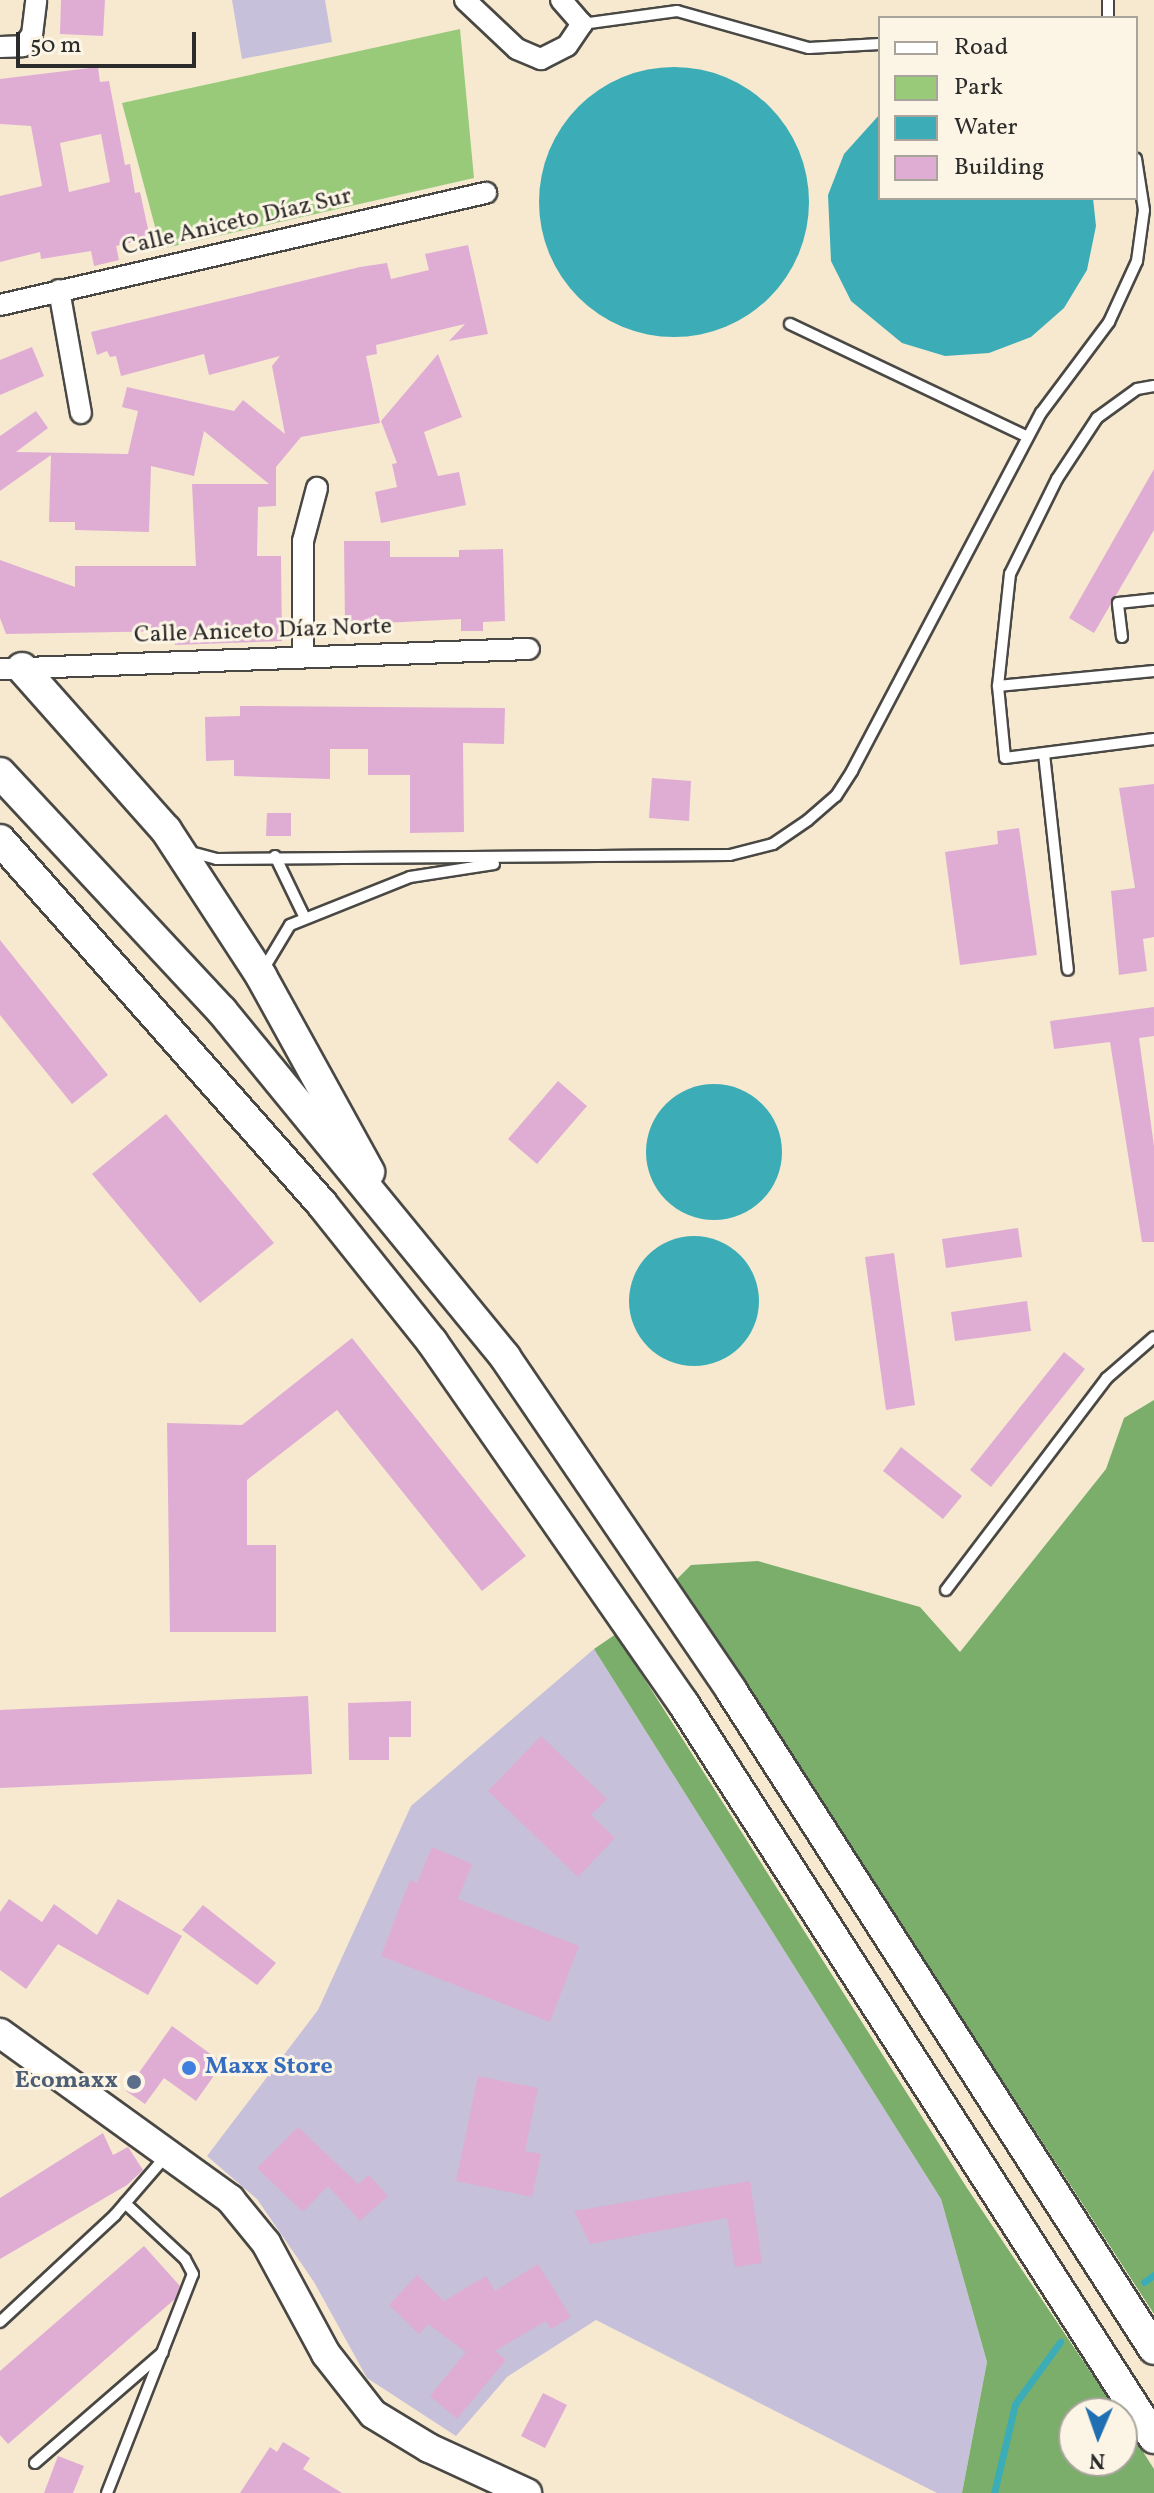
<!DOCTYPE html>
<meta charset="utf-8">
<style>
body{margin:0}
#map{position:relative;width:1154px;height:2493px;overflow:hidden;background:#f6e9d0;font-family:Vollkorn,serif}
div>[style]{position:absolute}
[style*='--x']{left:calc(var(--x)*1px);top:calc(var(--y)*1px);width:calc(var(--w)*1px);rotate:calc(var(--a)*1deg)}
.industrial>*{inset:0;background:#c6c0da}
.green>*{inset:0;background:#98ca7a}
.forest>*{inset:0;background:#7aae6a}
.water>*{inset:0;background:#3cadb6}
.round{border-radius:50%}
.stream>*{height:7px;margin:-3.5px;padding:0 3.5px;transform-origin:3.5px;border-radius:3.5px;background:#3cadb6}
.building>*{inset:0;background:#dfadd4}
.roads{filter:drop-shadow(2px 0 #494844) drop-shadow(-2px 0 #494844) drop-shadow(0 2px #494844) drop-shadow(0 -2px #494844)}
.lane>*{height:10px;margin:-5px;padding:0 5px;transform-origin:5px;border-radius:5px;background:#fff}
.street>*{height:20px;margin:-10px;padding:0 10px;transform-origin:10px;border-radius:10px;background:#fff}
.secondary>*{height:28px;margin:-14px;padding:0 14px;transform-origin:14px;border-radius:14px;background:#fff}
.primary>*{height:30px;margin:-15px;padding:0 15px;transform-origin:15px;border-radius:15px;background:#fff}
.dots>*{width:22px;height:22px;translate:-50% -50%;box-sizing:border-box;border:4px solid #fcf5e5;border-radius:50%}
span{translate:-50% -50%;white-space:nowrap;text-align:center;line-height:1.15;-webkit-text-stroke:6px #fcf5e5;paint-order:stroke}
.street-label{font-size:24px;color:#2b2b2b}
.shop-label{font-size:24px;color:#366cbe;font-weight:700}
.left{translate:0 -50%;text-align:left}
.service-label{font-size:24px;color:#4e5e75;font-weight:700}
.right{translate:-100% -50%;text-align:right}
.legend{position:absolute;left:878px;top:16px;width:260px;height:184px;box-sizing:border-box;background:#fcf5e5;border:2px solid #a8a49b;margin:0;padding:10px 14px;list-style:none;font-size:24px;color:#2b2b2b}
.legend li{display:flex;align-items:center;gap:16px;height:40px}
.legend b{width:40px;border:2px solid #a8a49b}
.north{position:absolute;left:1058px;top:2397px;width:80px;height:80px;box-sizing:border-box;background:#fcf5e5;border:2px solid #a8a49b;border-radius:50%;rotate:182deg;font-size:22px;font-weight:700;line-height:32px;text-align:center;color:#2b2b2b}
.north::after{content:'';display:block;margin:auto;width:28px;height:36px;background:#1f6fb2;clip-path:polygon(50% 0,100% 100%,50% 72%,0 100%)}
.scale{position:absolute;left:16px;top:32px;width:180px;height:36px;box-sizing:border-box;border:4px solid #2b2b2b;border-top:0;padding-left:10px;font-size:24px;line-height:28px;white-space:nowrap;color:#2b2b2b;-webkit-text-stroke:6px #fcf5e5;paint-order:stroke}
</style>
<div id="map">
<div class="industrial">
<i style="clip-path:polygon(232px 0,325px 0,332px 42px,242px 59px)"></i>
<i style="clip-path:polygon(594px 1649px,941px 2199px,987px 2362px,962px 2493px,937px 2493px,596px 2320px,507px 2377px,456px 2436px,367px 2378px,314px 2282px,257px 2199px,207px 2156px,318px 2010px,411px 1806px)"></i>
</div>
<div class="green">
<i style="clip-path:polygon(460px 29px,474px 178px,161px 249px,122px 103px)"></i>
</div>
<div class="forest">
<i style="clip-path:polygon(1154px 1400px,1154px 2314px,677px 1579px,691px 1565px,758px 1561px,920px 1607px,960px 1652px,1106px 1469px,1124px 1418px)"></i>
<i style="clip-path:polygon(616px 1634px,967px 2188px,1118px 2413px,1074px 2413px,1074px 2461px,1122px 2461px,1122px 2419px,1154px 2469px,1154px 2493px,962px 2493px,987px 2362px,941px 2199px,594px 1649px)"></i>
</div>
<div class="water">
<i class="round" style="left:539px;top:67px;width:270px;height:270px"></i>
<i style="clip-path:polygon(880px 114px,880px 198px,1093px 198px,1096px 226px,1087px 270px,1064px 308px,1031px 337px,989px 353px,945px 356px,902px 343px,851px 301px,831px 261px,828px 195px,844px 154px)"></i>
<i class="round" style="left:646px;top:1084px;width:136px;height:136px"></i>
<i class="round" style="left:629px;top:1236px;width:130px;height:130px"></i>
</div>
<div class="stream">
<i style="--x:1144;--y:2282;--w:12;--a:-35"></i>
<i style="--x:994;--y:2493;--w:91;--a:-76.7"></i>
<i style="--x:1015;--y:2404;--w:77;--a:-54"></i>
</div>
<div class="building">
<i style="clip-path:polygon(61px 0,105px 0,103px 36px,60px 34px)"></i>
<i style="clip-path:polygon(evenodd,98px 67px,100px 82px,109px 81px,125px 165px,130px 164px,135px 193px,140px 192px,150px 238px,116px 246px,119px 260px,94px 266px,91px 251px,41px 259px,40px 252px,0 262px,0 196px,42px 186px,31px 126px,0 124px,0 79px,98px 67px,101px 134px,110px 182px,69px 192px,60px 143px,101px 134px)"></i>
<i style="clip-path:polygon(468px 245px,488px 334px,449px 341px,465px 324px,376px 345px,377px 354px,366px 356px,380px 423px,301px 437px,276px 467px,276px 506px,258px 507px,257px 556px,281px 556px,282px 641px,175px 645px,175px 631px,6px 634px,0 618px,0 560px,75px 587px,75px 566px,196px 566px,192px 484px,269px 484px,204px 431px,194px 476px,151px 466px,149px 532px,75px 530px,75px 522px,49px 522px,51px 455px,0 491px,0 436px,36px 411px,48px 428px,16px 452px,128px 454px,138px 411px,122px 407px,127px 387px,234px 411px,243px 400px,285px 434px,272px 366px,280px 356px,209px 375px,204px 354px,121px 376px,116px 356px,110px 357px,107px 351px,97px 355px,91px 332px,360px 267px,387px 263px,391px 279px,429px 270px,425px 254px)"></i>
<i style="clip-path:polygon(32px 347px,44px 376px,0 395px,0 360px)"></i>
<i style="clip-path:polygon(438px 354px,462px 417px,424px 432px,438px 476px,459px 472px,466px 505px,381px 523px,375px 492px,397px 487px,392px 464px,397px 463px,381px 421px)"></i>
<i style="clip-path:polygon(1154px 469px,1154px 530px,1094px 633px,1069px 618px)"></i>
<i style="clip-path:polygon(344px 541px,390px 541px,390px 557px,459px 557px,459px 550px,503px 549px,505px 621px,483px 622px,483px 631px,461px 631px,461px 619px,345px 625px)"></i>
<i style="clip-path:polygon(240px 706px,505px 708px,504px 744px,463px 743px,464px 832px,410px 833px,410px 775px,368px 775px,368px 749px,330px 749px,330px 779px,234px 776px,234px 760px,206px 761px,205px 717px,240px 716px)"></i>
<i style="clip-path:polygon(652px 778px,691px 781px,689px 821px,649px 818px)"></i>
<i style="clip-path:polygon(1154px 784px,1154px 937px,1143px 939px,1147px 971px,1119px 975px,1111px 891px,1135px 888px,1119px 788px)"></i>
<i style="clip-path:polygon(267px 813px,291px 813px,291px 836px,266px 836px)"></i>
<i style="clip-path:polygon(1019px 828px,1037px 955px,960px 965px,945px 852px,998px 844px,997px 831px)"></i>
<i style="clip-path:polygon(0 940px,108px 1075px,72px 1104px,0 1015px)"></i>
<i style="clip-path:polygon(1154px 1007px,1154px 1036px,1139px 1038px,1154px 1146px,1154px 1242px,1142px 1242px,1110px 1042px,1054px 1049px,1050px 1021px)"></i>
<i style="clip-path:polygon(558px 1081px,587px 1106px,537px 1164px,508px 1139px)"></i>
<i style="clip-path:polygon(166px 1114px,274px 1243px,200px 1303px,92px 1174px)"></i>
<i style="clip-path:polygon(1018px 1228px,1022px 1257px,946px 1268px,942px 1239px)"></i>
<i style="clip-path:polygon(894px 1253px,915px 1405px,886px 1410px,865px 1257px)"></i>
<i style="clip-path:polygon(1027px 1301px,1031px 1331px,955px 1341px,951px 1312px)"></i>
<i style="clip-path:polygon(352px 1338px,526px 1556px,482px 1591px,337px 1410px,247px 1480px,247px 1545px,276px 1545px,276px 1632px,170px 1632px,167px 1423px,242px 1425px)"></i>
<i style="clip-path:polygon(1064px 1352px,1085px 1369px,991px 1487px,970px 1470px)"></i>
<i style="clip-path:polygon(901px 1447px,962px 1496px,943px 1519px,883px 1471px)"></i>
<i style="clip-path:polygon(308px 1696px,312px 1774px,0 1788px,0 1710px)"></i>
<i style="clip-path:polygon(411px 1701px,411px 1737px,389px 1737px,389px 1760px,349px 1760px,348px 1703px)"></i>
<i style="clip-path:polygon(541px 1736px,607px 1799px,591px 1815px,615px 1838px,578px 1877px,488px 1791px)"></i>
<i style="clip-path:polygon(432px 1847px,472px 1864px,458px 1899px,579px 1946px,550px 2022px,381px 1956px,410px 1880px,417px 1883px)"></i>
<i style="clip-path:polygon(9px 1899px,42px 1922px,54px 1904px,97px 1935px,118px 1899px,182px 1936px,148px 1995px,58px 1944px,26px 1989px,0 1970px,0 1912px)"></i>
<i style="clip-path:polygon(203px 1905px,276px 1963px,257px 1985px,182px 1930px)"></i>
<i style="clip-path:polygon(172px 2026px,223px 2063px,196px 2101px,164px 2078px,145px 2104px,126px 2091px)"></i>
<i style="clip-path:polygon(478px 2076px,538px 2088px,525px 2151px,541px 2154px,532px 2197px,456px 2181px)"></i>
<i style="clip-path:polygon(298px 2127px,358px 2184px,369px 2175px,388px 2196px,360px 2221px,328px 2186px,303px 2212px,257px 2168px)"></i>
<i style="clip-path:polygon(103px 2133px,113px 2155px,128px 2147px,143px 2170px,127px 2185px,0 2259px,0 2198px)"></i>
<i style="clip-path:polygon(750px 2181px,762px 2263px,735px 2267px,727px 2218px,590px 2244px,574px 2211px)"></i>
<i style="clip-path:polygon(144px 2246px,180px 2286px,175px 2299px,8px 2444px,0 2435px,0 2371px)"></i>
<i style="clip-path:polygon(538px 2264px,571px 2317px,551px 2329px,546px 2321px,495px 2351px,506px 2360px,457px 2419px,430px 2396px,466px 2352px,428px 2324px,419px 2334px,389px 2305px,417px 2275px,444px 2301px,486px 2276px,495px 2291px)"></i>
<i style="clip-path:polygon(543px 2393px,567px 2405px,545px 2448px,521px 2436px)"></i>
<i style="clip-path:polygon(283px 2442px,310px 2458px,303px 2469px,342px 2493px,240px 2493px,270px 2447px,277px 2452px)"></i>
<i style="clip-path:polygon(58px 2456px,84px 2466px,73px 2493px,44px 2493px)"></i>
</div>
<div class="roads">
<div class="lane">
<i style="--x:1108;--y:18;--w:18;--a:-90"></i>
<i style="--x:582;--y:24;--w:96;--a:-7.8"></i>
<i style="--x:677;--y:11;--w:137;--a:15.7"></i>
<i style="--x:809;--y:48;--w:71;--a:-3.2"></i>
<i style="--x:790;--y:324;--w:263;--a:25.4"></i>
<i style="--x:1122;--y:637;--w:34;--a:-97"></i>
<i style="--x:1118;--y:603;--w:36;--a:-6"></i>
<i style="--x:1154;--y:671;--w:157;--a:174.5"></i>
<i style="--x:998;--y:686;--w:72;--a:84.4"></i>
<i style="--x:1005;--y:758;--w:150;--a:-7.3"></i>
<i style="--x:998;--y:686;--w:113;--a:-83.9"></i>
<i style="--x:1010;--y:574;--w:106;--a:-63.7"></i>
<i style="--x:1057;--y:479;--w:73;--a:-56.7"></i>
<i style="--x:1097;--y:418;--w:49;--a:-35.9"></i>
<i style="--x:1137;--y:389;--w:17;--a:-10"></i>
<i style="--x:1044;--y:754;--w:217;--a:83.7"></i>
<i style="--x:187;--y:851;--w:30;--a:15"></i>
<i style="--x:216;--y:859;--w:514;--a:-0.45"></i>
<i style="--x:730;--y:855;--w:44;--a:-14.3"></i>
<i style="--x:773;--y:844;--w:42;--a:-34.4"></i>
<i style="--x:808;--y:820;--w:37;--a:-41"></i>
<i style="--x:836;--y:796;--w:30;--a:-57"></i>
<i style="--x:852;--y:771;--w:405;--a:-62.2"></i>
<i style="--x:1041;--y:413;--w:114;--a:-53.2"></i>
<i style="--x:1109;--y:322;--w:67;--a:-65.3"></i>
<i style="--x:1137;--y:261;--w:51;--a:-82.2"></i>
<i style="--x:1144;--y:210;--w:52;--a:-98.9"></i>
<i style="--x:275;--y:856;--w:69;--a:64.2"></i>
<i style="--x:263;--y:970;--w:52;--a:-59"></i>
<i style="--x:290;--y:925;--w:129;--a:-21.8"></i>
<i style="--x:410;--y:877;--w:85;--a:-8.8"></i>
<i style="--x:946;--y:1590;--w:266;--a:-52.8"></i>
<i style="--x:1107;--y:1378;--w:62;--a:-41.1"></i>
<i style="--x:0;--y:2322;--w:157;--a:-42.9"></i>
<i style="--x:115;--y:2215;--w:78;--a:-49.2"></i>
<i style="--x:35;--y:2463;--w:169;--a:-40.9"></i>
<i style="--x:107;--y:2493;--w:235;--a:-68.6"></i>
<i style="--x:193;--y:2274;--w:17;--a:-118"></i>
<i style="--x:185;--y:2259;--w:82;--a:-137"></i>
</div>
<div class="street">
<i style="--x:465;--y:0;--w:71;--a:43.3"></i>
<i style="--x:517;--y:49;--w:26;--a:23"></i>
<i style="--x:541;--y:59;--w:29;--a:-27"></i>
<i style="--x:567;--y:46;--w:27;--a:-56"></i>
<i style="--x:582;--y:24;--w:32;--a:-131"></i>
<i style="--x:0;--y:47;--w:23;--a:-2"></i>
<i style="--x:23;--y:46;--w:14;--a:-51"></i>
<i style="--x:32;--y:35;--w:35;--a:-83"></i>
<i style="--x:59;--y:290;--w:125;--a:79.9"></i>
<i style="--x:0;--y:305;--w:499;--a:-13"></i>
<i style="--x:303;--y:656;--w:115;--a:-90"></i>
<i style="--x:303;--y:541;--w:55;--a:-75.2"></i>
<i style="--x:0;--y:669;--w:529;--a:-2.17"></i>
</div>
<div class="secondary">
<i style="--x:0;--y:2033;--w:284;--a:35.8"></i>
<i style="--x:230;--y:2199;--w:57;--a:50.7"></i>
<i style="--x:266;--y:2243;--w:126;--a:61.6"></i>
<i style="--x:326;--y:2354;--w:76;--a:51.9"></i>
<i style="--x:373;--y:2414;--w:66;--a:31.3"></i>
<i style="--x:429;--y:2448;--w:108;--a:24.7"></i>
</div>
<div class="primary">
<i style="--x:22;--y:668;--w:217;--a:48.4"></i>
<i style="--x:166;--y:830;--w:174;--a:56.9"></i>
<i style="--x:261;--y:976;--w:224;--a:61.1"></i>
<i style="--x:0;--y:773;--w:325;--a:47"></i>
<i style="--x:222;--y:1011;--w:447;--a:50.7"></i>
<i style="--x:505;--y:1357;--w:402;--a:55.8"></i>
<i style="--x:731;--y:1690;--w:783;--a:57.3"></i>
<i style="--x:0;--y:840;--w:486;--a:48.5"></i>
<i style="--x:322;--y:1204;--w:176;--a:51.4"></i>
<i style="--x:432;--y:1342;--w:440;--a:55.2"></i>
<i style="--x:683;--y:1703;--w:873;--a:57.35"></i>
</div>
</div>
<div class="dots">
<i style="left:189px;top:2068px;background:#3f7fe0"></i>
<i style="left:134px;top:2082px;background:#5c6f8a"></i>
</div>
<div class="street-label">
<span style="left:237px;top:223px;rotate:-13deg">Calle Aniceto Díaz Sur</span>
<span style="left:263px;top:632px;rotate:-2deg">Calle Aniceto Díaz Norte</span>
</div>
<div class="shop-label">
<span class="left" style="left:205px;top:2068px">Maxx Store</span>
</div>
<div class="service-label">
<span class="right" style="left:118px;top:2082px">Ecomaxx</span>
</div>
<ul class="legend">
<li><b style="height:10px;background:#fff"></b>Road</li>
<li><b style="height:22px;background:#98ca7a"></b>Park</li>
<li><b style="height:22px;background:#3cadb6"></b>Water</li>
<li><b style="height:22px;background:#dfadd4"></b>Building</li>
</ul>
<div class="north">N</div>
<div class="scale">50 m</div>
</div>
